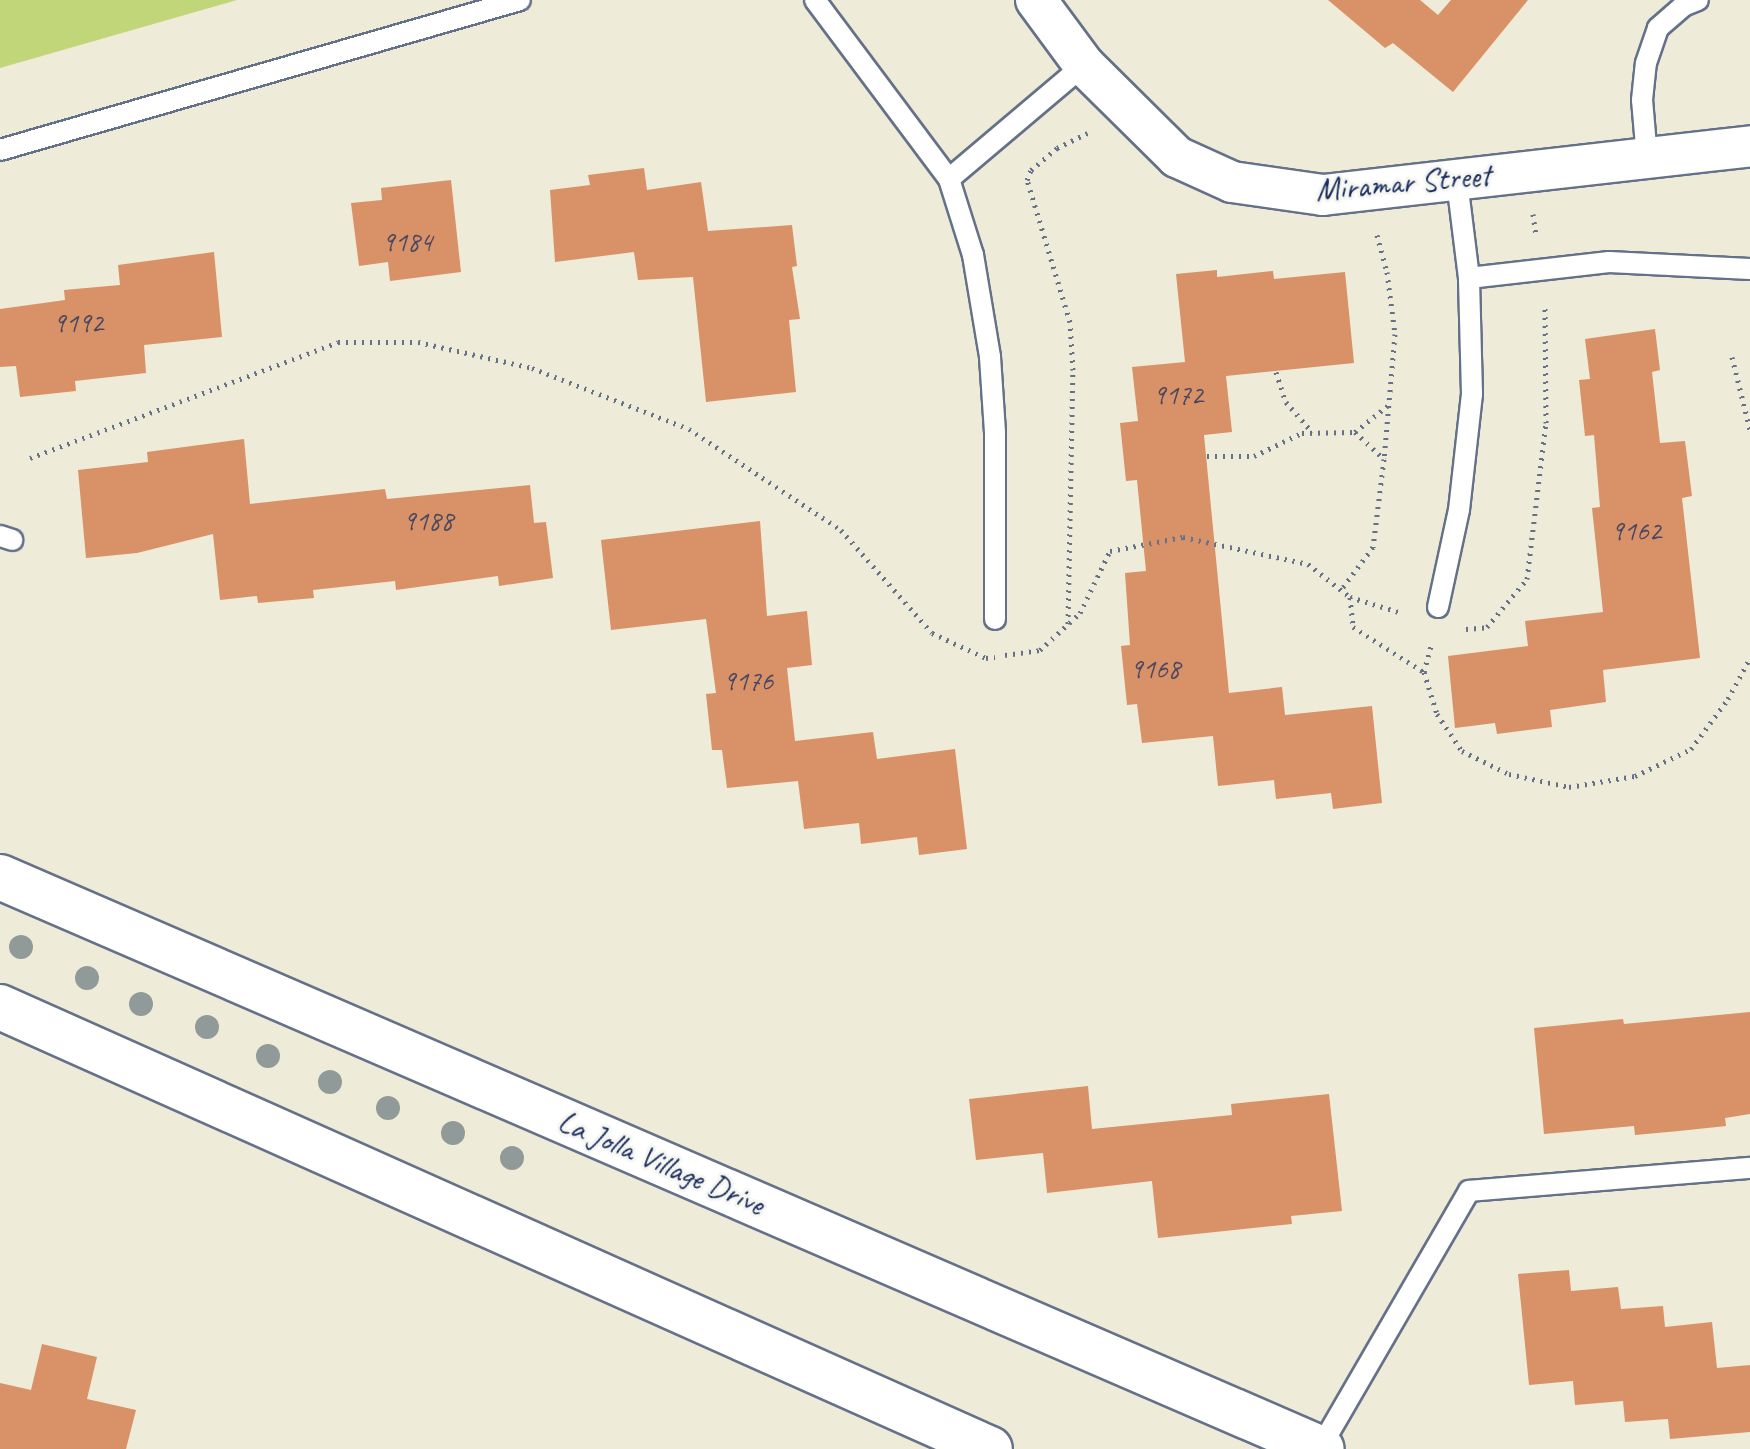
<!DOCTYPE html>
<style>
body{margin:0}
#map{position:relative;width:1750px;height:1449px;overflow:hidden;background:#eeebd8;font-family:Caveat,sans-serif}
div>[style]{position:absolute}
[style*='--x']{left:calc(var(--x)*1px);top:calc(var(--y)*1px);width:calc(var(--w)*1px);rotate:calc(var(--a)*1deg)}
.green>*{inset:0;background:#c1d679}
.building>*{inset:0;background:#d99168}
.path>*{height:5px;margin-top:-2.5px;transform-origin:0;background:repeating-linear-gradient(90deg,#657189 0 2px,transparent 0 8px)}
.roads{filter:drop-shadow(2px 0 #657189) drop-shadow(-2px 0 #657189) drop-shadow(0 2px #657189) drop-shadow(0 -2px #657189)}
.service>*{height:20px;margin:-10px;padding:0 10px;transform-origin:10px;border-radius:10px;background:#fff}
.minor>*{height:40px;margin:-20px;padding:0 20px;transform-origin:20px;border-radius:20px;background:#fff}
.primary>*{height:44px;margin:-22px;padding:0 22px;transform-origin:22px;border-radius:22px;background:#fff}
.trees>*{width:24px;height:24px;margin:-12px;border-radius:50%;background:#909b99}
span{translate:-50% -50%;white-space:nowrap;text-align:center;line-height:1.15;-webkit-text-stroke:6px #f6f6f2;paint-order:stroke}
.number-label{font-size:28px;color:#4a4860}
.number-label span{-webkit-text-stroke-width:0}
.street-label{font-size:32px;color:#1b2f5e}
</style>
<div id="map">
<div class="green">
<i style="clip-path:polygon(0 0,237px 0,0 68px)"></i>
</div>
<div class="building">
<i style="clip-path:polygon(1328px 0,1420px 0,1438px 15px,1451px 0,1528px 0,1453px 92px,1393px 43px,1385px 48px)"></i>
<i style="clip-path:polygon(644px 168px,647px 190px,701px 182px,708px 231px,792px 225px,797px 266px,792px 267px,800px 319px,789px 320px,796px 392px,706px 402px,693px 277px,638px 280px,634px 252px,555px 262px,550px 190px,590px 185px,588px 175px)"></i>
<i style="clip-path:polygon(451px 180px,461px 272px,390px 281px,388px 262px,359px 266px,351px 203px,382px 200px,381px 188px)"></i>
<i style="clip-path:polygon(214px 252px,222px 337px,144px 345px,146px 373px,75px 381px,76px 391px,20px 397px,16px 366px,0 367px,0 309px,65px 300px,64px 290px,120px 285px,118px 265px)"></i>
<i style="clip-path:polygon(1217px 270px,1217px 277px,1273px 271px,1274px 279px,1345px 272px,1354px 363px,1226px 376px,1232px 432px,1204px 435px,1229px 693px,1282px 687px,1285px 715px,1372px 706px,1382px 803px,1333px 809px,1331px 793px,1276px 799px,1274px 780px,1218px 786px,1213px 736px,1142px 743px,1137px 704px,1127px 705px,1121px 646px,1130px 645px,1125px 573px,1146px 571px,1137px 480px,1126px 481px,1120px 423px,1138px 421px,1132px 367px,1185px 362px,1176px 274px)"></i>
<i style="clip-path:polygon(1655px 329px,1660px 370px,1652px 372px,1660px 443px,1685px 441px,1692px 496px,1682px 498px,1700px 658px,1603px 670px,1606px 702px,1550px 710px,1552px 727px,1497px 734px,1495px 723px,1455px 728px,1448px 656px,1528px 646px,1525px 621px,1603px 612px,1592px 508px,1600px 507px,1594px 435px,1585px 436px,1579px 380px,1590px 379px,1585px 339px)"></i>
<i style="clip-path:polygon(244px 439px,250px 504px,385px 489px,387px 499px,530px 485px,534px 523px,546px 522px,553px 578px,499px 586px,498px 576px,396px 590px,395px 581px,313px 590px,314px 598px,258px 603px,257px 596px,220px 600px,213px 534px,137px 553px,86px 558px,78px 470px,148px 462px,147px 452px)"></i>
<i style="clip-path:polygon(760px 521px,767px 616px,807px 611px,812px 665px,787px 668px,795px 741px,873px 732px,877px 759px,955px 749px,967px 849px,919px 855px,917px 837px,861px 844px,859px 823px,804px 829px,798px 781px,727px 788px,722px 750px,712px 750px,706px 694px,716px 693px,706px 619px,611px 630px,601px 540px)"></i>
<i style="clip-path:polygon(1750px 1012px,1750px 1114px,1725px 1118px,1726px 1126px,1679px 1131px,1635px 1135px,1634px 1126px,1544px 1134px,1534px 1028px,1623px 1019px,1624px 1024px)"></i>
<i style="clip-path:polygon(1088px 1086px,1092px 1129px,1232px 1115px,1231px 1104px,1329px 1094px,1342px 1211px,1291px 1216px,1292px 1224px,1158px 1238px,1152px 1181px,1047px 1193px,1043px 1153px,976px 1160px,969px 1099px)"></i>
<i style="clip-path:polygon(1569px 1270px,1571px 1291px,1618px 1287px,1621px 1309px,1663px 1306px,1665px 1327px,1712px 1322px,1717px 1368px,1750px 1365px,1750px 1432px,1670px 1439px,1668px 1419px,1625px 1422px,1623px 1401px,1575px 1405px,1573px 1381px,1529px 1385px,1518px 1274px)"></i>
<i style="clip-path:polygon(42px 1344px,97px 1357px,87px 1399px,136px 1410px,126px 1449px,0 1449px,0 1383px,31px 1390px)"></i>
</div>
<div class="path">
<i style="--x:1533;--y:214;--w:22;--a:82"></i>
<i style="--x:1377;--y:235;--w:38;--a:75"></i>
<i style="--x:1387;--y:272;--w:63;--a:82.6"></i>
<i style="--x:1395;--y:334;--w:125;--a:95"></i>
<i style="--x:1732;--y:357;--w:75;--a:76.1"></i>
<i style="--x:1276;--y:372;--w:32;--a:72"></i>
<i style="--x:1286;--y:402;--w:40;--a:49"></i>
<i style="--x:1355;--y:432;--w:46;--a:-38.9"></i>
<i style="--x:1207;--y:456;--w:47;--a:0"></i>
<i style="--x:1254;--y:456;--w:53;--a:-25.6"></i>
<i style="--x:1302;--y:433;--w:53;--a:-1.1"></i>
<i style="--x:1355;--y:432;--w:40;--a:43"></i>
<i style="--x:1384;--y:459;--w:89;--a:97.1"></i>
<i style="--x:1373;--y:547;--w:54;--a:126.7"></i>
<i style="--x:30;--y:458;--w:329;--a:-20.6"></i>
<i style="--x:338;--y:342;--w:80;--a:0"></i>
<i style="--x:418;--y:342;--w:117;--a:12.8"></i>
<i style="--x:532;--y:368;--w:168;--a:21.2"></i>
<i style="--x:689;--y:429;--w:182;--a:33.6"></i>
<i style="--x:841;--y:530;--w:137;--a:48.5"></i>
<i style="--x:932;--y:633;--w:60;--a:24.8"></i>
<i style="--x:986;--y:658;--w:9;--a:-6"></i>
<i style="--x:1350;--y:597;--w:54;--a:17.1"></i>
<i style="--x:1068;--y:624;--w:254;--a:-88.9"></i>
<i style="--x:1073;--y:370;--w:48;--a:-93.6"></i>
<i style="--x:1070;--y:322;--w:148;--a:-106.8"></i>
<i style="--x:1027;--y:180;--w:11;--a:-68"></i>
<i style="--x:1031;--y:170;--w:34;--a:-40"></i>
<i style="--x:1057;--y:148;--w:34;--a:-26"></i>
<i style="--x:1466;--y:629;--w:21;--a:-5"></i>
<i style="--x:1487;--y:627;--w:62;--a:-50.2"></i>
<i style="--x:1527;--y:579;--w:157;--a:-83.1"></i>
<i style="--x:1546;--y:423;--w:117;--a:-90.5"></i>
<i style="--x:1005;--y:655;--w:35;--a:-8"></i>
<i style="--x:1040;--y:650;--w:54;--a:-42.8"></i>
<i style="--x:1080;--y:613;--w:69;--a:-64.2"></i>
<i style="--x:1110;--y:551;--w:74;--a:-10.9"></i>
<i style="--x:1183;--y:537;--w:128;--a:12.2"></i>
<i style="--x:1308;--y:564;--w:53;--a:38.2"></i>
<i style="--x:1350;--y:597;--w:30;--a:84"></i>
<i style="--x:1353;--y:627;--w:84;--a:32.4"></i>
<i style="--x:1424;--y:672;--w:44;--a:72.8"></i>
<i style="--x:1437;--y:714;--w:45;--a:56"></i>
<i style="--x:1462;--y:751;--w:52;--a:26.1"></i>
<i style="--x:1509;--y:774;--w:61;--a:12.2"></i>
<i style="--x:1569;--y:787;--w:67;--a:-9.5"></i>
<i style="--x:1635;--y:776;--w:62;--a:-25.7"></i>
<i style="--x:1691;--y:749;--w:62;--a:-53.5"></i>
<i style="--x:1728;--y:699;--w:47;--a:-61.8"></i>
<i style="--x:1424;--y:672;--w:31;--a:-75"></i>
</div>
<div class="roads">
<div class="service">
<i style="--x:815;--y:0;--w:224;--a:53.2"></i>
<i style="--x:949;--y:179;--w:80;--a:72.5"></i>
<i style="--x:973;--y:255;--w:103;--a:80.5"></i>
<i style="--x:990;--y:357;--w:76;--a:86.2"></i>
<i style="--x:995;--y:433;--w:186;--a:90"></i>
<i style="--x:0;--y:150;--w:541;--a:-16.09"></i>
<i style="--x:1647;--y:158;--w:58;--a:-94.9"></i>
<i style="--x:1642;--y:100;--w:37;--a:-84"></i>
<i style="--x:1646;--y:63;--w:37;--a:-71"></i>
<i style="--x:1658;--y:28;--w:33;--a:-41"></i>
<i style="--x:1683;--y:6;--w:16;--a:-22"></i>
<i style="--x:949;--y:179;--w:177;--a:-40.2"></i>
<i style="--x:1469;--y:278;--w:141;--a:-6.5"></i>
<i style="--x:1609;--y:262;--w:141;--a:2.8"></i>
<i style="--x:0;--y:536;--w:13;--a:18"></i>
<i style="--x:1438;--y:607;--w:99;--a:-77.8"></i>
<i style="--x:1459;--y:510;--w:117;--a:-83.6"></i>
<i style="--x:1472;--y:394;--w:116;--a:-91.5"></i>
<i style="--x:1469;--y:278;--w:98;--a:-97.1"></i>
<i style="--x:1320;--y:1448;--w:297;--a:-59.9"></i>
<i style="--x:1469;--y:1191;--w:282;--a:-4.7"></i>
</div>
<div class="minor">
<i style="--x:1036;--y:0;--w:81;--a:53.6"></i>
<i style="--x:1084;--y:65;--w:131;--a:44.7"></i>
<i style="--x:1177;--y:157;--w:60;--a:24.4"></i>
<i style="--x:1232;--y:182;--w:92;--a:8.1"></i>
<i style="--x:1323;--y:195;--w:430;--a:-6.5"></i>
</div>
<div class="primary">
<i style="--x:0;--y:877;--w:1440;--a:23.4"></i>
<i style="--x:0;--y:1007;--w:1084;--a:24.06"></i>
</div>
</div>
<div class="trees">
<i style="left:21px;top:947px"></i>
<i style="left:87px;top:978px"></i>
<i style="left:141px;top:1004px"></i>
<i style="left:207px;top:1027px"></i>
<i style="left:268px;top:1056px"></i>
<i style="left:330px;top:1082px"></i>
<i style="left:388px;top:1108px"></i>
<i style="left:453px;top:1133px"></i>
<i style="left:512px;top:1158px"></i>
</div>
<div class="number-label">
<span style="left:407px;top:242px">9184</span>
<span style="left:78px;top:323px">9192</span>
<span style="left:1178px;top:395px">9172</span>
<span style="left:428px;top:521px">9188</span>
<span style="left:1636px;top:531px">9162</span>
<span style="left:1155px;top:669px">9168</span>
<span style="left:748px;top:681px">9176</span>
</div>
<div class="street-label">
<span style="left:1403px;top:183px;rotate:-5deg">Miramar Street</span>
<span style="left:661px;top:1163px;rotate:23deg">La Jolla Village Drive</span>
</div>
</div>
